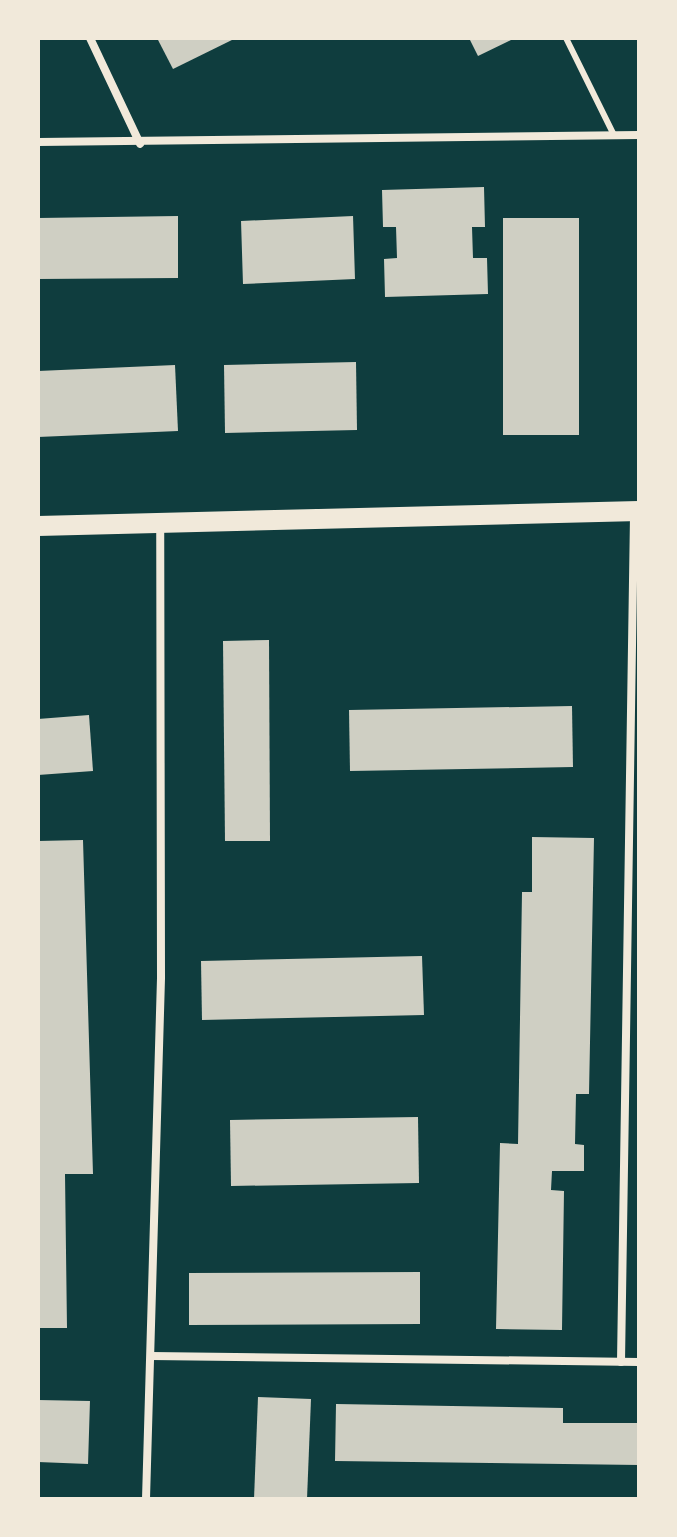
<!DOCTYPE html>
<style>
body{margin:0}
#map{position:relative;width:677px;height:1537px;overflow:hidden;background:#0f3d3e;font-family:"Libre Baskerville",serif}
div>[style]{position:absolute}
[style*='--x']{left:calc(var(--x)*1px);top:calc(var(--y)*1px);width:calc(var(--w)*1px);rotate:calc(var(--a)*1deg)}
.building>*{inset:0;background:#cfcfc3}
.service>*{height:6px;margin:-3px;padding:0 3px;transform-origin:3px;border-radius:3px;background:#f1e9da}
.minor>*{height:8px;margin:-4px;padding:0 4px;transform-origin:4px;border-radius:4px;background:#f1e9da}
.primary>*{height:20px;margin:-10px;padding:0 10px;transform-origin:10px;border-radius:10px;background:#f1e9da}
span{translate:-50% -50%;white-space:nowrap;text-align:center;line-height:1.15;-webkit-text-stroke:7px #f1e9da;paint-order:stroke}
.frame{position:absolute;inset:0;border:40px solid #f1e9da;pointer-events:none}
</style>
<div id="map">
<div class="building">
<i style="clip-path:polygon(157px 38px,236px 38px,173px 69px)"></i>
<i style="clip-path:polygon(469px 38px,515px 38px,478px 56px)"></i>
<i style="clip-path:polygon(484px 187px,485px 227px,472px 227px,473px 258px,487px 258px,488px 294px,385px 297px,384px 259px,397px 258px,396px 227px,383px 227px,382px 190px)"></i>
<i style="clip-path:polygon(178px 216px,178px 278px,38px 279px,38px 218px)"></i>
<i style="clip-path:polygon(353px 216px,355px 279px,243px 284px,241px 221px)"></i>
<i style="clip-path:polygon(503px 218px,579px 218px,579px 435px,503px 435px)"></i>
<i style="clip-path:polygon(356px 362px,357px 430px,225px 433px,224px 365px)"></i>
<i style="clip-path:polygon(175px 365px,178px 431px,38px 437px,38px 371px)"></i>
<i style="clip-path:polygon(269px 640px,270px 841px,225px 841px,223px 641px)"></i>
<i style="clip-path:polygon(572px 706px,573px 767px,350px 771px,349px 710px)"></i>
<i style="clip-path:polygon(89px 715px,93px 771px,38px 775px,38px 719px)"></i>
<i style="clip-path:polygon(532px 837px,594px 838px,589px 1094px,576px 1094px,575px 1144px,584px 1145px,584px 1171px,552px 1171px,551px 1190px,564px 1191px,562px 1330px,496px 1329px,500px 1143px,518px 1144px,522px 892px,532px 892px)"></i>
<i style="clip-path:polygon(83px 840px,93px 1174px,65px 1174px,67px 1328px,38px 1328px,38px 841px)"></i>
<i style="clip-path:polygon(422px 956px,424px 1015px,202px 1020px,201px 961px)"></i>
<i style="clip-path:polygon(418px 1117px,419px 1183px,231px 1186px,230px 1120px)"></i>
<i style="clip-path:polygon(420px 1272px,420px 1324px,189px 1325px,189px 1273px)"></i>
<i style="clip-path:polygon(258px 1397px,311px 1399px,307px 1499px,254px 1499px)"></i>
<i style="clip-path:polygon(38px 1400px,90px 1401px,88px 1464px,38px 1462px)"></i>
<i style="clip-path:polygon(336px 1404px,563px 1408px,563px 1423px,639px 1423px,639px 1465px,335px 1461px)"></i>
</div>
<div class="service">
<i style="--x:566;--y:38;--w:108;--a:63.7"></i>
</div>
<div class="minor">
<i style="--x:90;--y:38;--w:117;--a:64.7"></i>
<i style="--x:38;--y:142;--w:601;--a:-0.67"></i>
<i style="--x:151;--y:1356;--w:488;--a:0.7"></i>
<i style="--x:621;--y:1362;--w:851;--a:-89.12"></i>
<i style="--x:146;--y:1499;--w:522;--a:-88.35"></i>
<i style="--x:161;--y:977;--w:453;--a:-90.1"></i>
</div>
<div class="primary">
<i style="--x:38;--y:526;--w:601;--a:-1.43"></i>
</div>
<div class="frame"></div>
</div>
